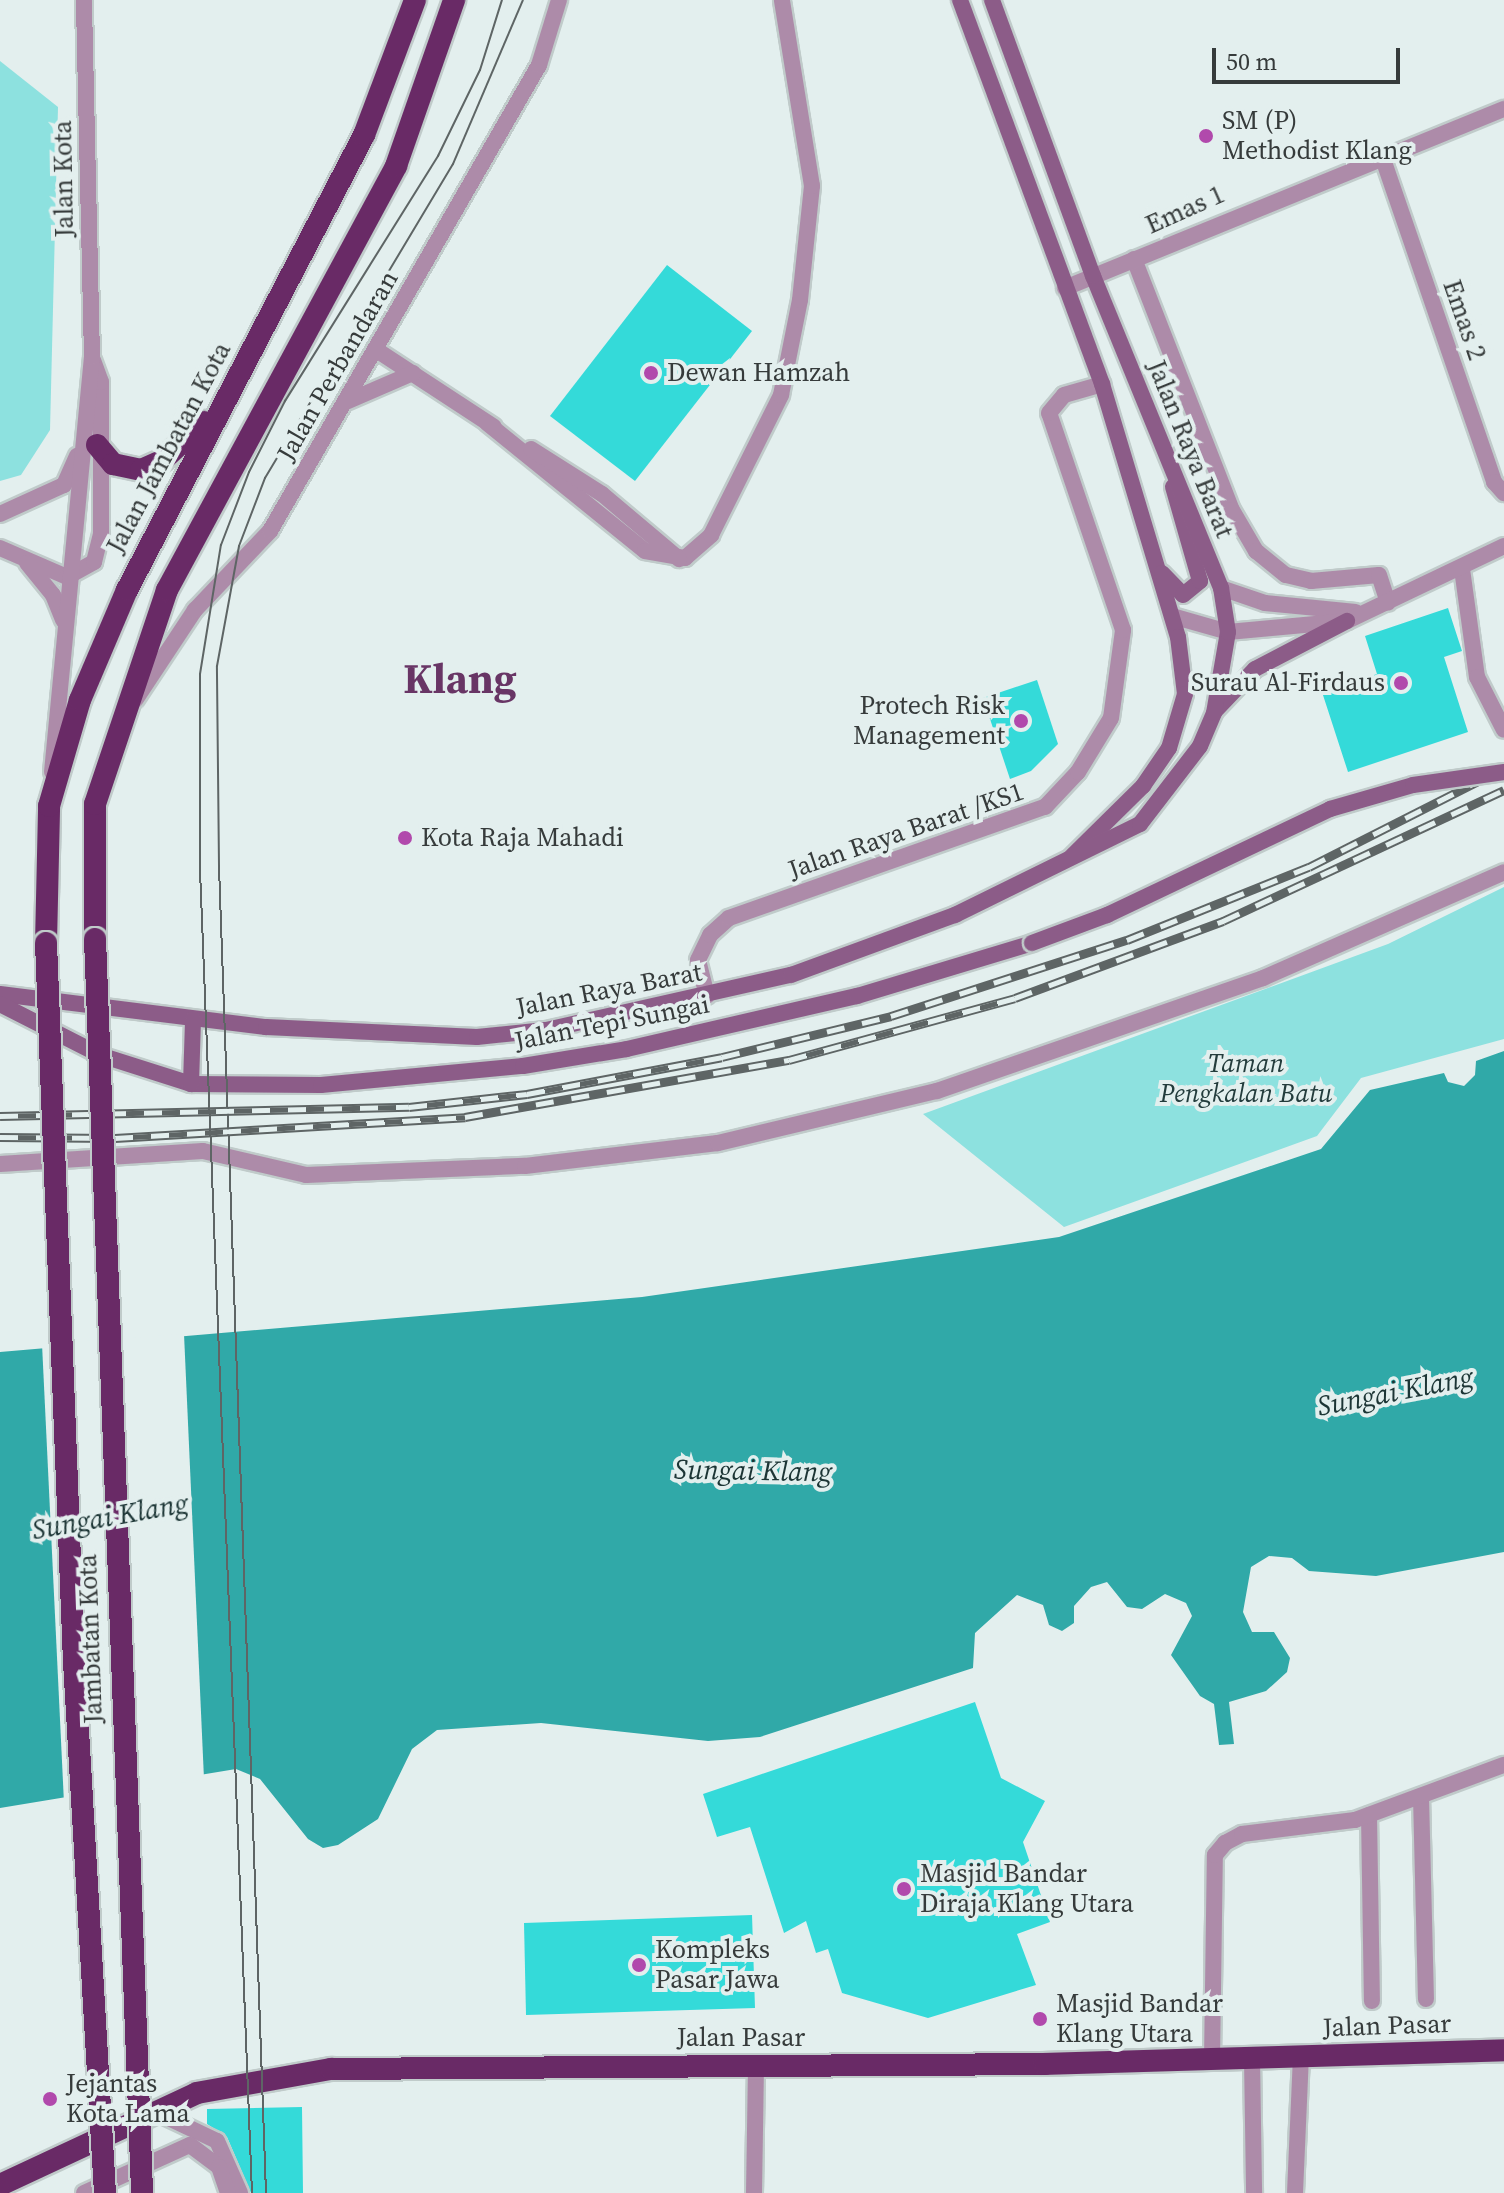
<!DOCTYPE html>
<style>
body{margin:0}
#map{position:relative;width:1504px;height:2193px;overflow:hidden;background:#e3efee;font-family:"Source Serif 4",serif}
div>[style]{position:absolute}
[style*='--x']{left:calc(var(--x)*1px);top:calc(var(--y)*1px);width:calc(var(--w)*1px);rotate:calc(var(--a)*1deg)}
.green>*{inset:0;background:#8de1df}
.water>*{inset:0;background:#30a9a8}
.pier>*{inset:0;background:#e3efee}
.building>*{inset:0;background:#34dad9}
.roads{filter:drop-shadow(2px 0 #c0cbca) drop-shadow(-2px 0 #c0cbca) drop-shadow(0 2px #c0cbca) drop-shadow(0 -2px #c0cbca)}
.minor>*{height:16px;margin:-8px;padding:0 8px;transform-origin:8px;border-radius:8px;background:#ad8ba9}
.tertiary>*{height:16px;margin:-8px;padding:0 8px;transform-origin:8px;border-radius:8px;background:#ad8ba9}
.secondary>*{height:16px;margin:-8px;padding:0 8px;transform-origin:8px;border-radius:8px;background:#8c5c88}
.trunk>*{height:22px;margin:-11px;padding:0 11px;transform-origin:11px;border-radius:11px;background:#692a66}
.tram>*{height:2px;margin:-1px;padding:0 1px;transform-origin:1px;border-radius:1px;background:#5e6565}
.rail>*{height:9px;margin-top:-4.5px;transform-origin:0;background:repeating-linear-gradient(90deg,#e3efee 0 18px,#5e6565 0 36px);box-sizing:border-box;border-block:2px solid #5e6565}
.bridges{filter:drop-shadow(2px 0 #c0cbca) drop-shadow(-2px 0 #c0cbca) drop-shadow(0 2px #c0cbca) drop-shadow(0 -2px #c0cbca)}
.secondary-bridge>*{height:16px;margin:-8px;padding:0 8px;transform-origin:8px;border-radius:8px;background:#8c5c88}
.trunk-bridge>*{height:22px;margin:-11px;padding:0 11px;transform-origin:11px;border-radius:11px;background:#692a66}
.dots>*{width:22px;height:22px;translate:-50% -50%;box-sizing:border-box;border:4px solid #e3efee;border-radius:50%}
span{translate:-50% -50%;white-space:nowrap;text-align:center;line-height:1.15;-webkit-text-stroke:8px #e3efee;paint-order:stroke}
.poi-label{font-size:26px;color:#363b3b}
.left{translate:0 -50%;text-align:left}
.right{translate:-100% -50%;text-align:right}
.street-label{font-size:26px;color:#363b3b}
.park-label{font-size:26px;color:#233c3c;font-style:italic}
.water-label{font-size:28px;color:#1c3535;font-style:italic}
.town-label{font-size:42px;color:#683565;font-weight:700}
.scale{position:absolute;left:1212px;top:48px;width:188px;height:36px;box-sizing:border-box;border:4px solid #363b3b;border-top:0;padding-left:10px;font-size:24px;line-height:28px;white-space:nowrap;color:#363b3b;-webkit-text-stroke:6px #e3efee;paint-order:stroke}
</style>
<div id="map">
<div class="green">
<i style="clip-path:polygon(0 61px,58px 107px,50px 430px,21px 475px,0 481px)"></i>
<i style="clip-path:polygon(1504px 887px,1504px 1039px,1361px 1078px,1317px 1136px,1064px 1227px,923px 1114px,1388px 944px)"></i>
</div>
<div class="water">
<i style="clip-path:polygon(1504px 1051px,1504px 1552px,1376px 1576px,1309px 1571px,1292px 1558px,1269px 1556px,1251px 1567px,1243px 1612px,1252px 1632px,1274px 1632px,1290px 1658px,1287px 1672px,1266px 1691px,1229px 1702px,1234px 1744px,1219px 1745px,1214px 1704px,1200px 1696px,1171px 1655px,1192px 1616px,1186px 1603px,1165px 1594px,1142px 1609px,1127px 1607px,1107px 1582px,1091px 1587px,1074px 1606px,1074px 1623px,1062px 1631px,1049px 1625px,1043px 1605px,1017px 1595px,975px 1633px,973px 1668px,760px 1737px,708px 1741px,541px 1723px,437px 1730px,412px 1749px,378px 1819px,338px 1845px,323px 1848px,308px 1839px,260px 1779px,236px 1769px,0 1808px,0 1352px,642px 1297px,1059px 1237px,1321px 1149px,1370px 1090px,1444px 1073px,1448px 1082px,1464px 1086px,1475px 1075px,1476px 1061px)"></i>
</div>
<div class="pier">
<i style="clip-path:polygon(184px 1334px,204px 1779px,64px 1803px,42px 1344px)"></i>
</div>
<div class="building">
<i style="clip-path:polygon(667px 265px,752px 331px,635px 481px,550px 416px)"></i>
<i style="clip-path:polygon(1448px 608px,1462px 651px,1444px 657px,1468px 732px,1348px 772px,1322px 692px,1377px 674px,1365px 636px)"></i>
<i style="clip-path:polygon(1037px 680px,1058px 744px,1031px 771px,1010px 779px,983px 698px)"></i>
<i style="clip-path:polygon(975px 1702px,1001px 1778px,1045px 1801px,1023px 1842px,1050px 1922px,1017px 1934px,1036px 1985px,928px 2018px,842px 1993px,828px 1949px,816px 1953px,806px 1921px,784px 1933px,750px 1827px,717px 1837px,703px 1794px)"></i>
<i style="clip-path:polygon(752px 1915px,755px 2008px,526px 2015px,524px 1923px)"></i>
<i style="clip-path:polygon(302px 2107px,303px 2193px,251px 2193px,227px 2137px,207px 2124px,207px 2109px)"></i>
</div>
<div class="roads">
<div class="minor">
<i style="--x:1383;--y:159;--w:342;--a:71"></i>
<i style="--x:1494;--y:482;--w:15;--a:48"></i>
<i style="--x:1134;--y:259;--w:269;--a:68.7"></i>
<i style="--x:1232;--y:510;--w:48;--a:59.7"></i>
<i style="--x:1256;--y:551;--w:38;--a:39"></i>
<i style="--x:1286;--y:575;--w:26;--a:13"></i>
<i style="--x:1311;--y:581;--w:68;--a:-5"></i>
<i style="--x:1379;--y:575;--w:29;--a:72"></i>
<i style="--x:1065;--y:288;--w:474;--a:-22.2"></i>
<i style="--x:1462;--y:569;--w:109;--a:82.1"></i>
<i style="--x:1477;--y:677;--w:59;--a:63"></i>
<i style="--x:707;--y:996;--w:37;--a:-104"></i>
<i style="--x:698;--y:960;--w:28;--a:-64"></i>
<i style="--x:710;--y:935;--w:25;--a:-42"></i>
<i style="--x:729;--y:918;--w:335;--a:-19.4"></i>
<i style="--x:1045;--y:807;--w:48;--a:-46.7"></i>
<i style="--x:1078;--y:772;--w:63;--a:-58.6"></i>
<i style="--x:1111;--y:718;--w:89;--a:-82.2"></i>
<i style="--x:1123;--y:630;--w:229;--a:-108.8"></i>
<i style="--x:1049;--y:413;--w:23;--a:-50"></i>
<i style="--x:1064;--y:395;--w:40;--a:-16"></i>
<i style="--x:0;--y:1164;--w:203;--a:-3.7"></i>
<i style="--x:203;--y:1151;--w:106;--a:13.1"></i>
<i style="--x:306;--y:1175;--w:219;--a:-2.4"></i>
<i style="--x:525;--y:1166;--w:194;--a:-6.8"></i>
<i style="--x:718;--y:1143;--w:225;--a:-13.4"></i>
<i style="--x:937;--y:1091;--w:345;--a:-19.1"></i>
<i style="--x:1263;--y:978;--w:263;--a:-23.7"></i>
<i style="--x:1421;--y:1796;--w:203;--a:88.6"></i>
<i style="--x:1369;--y:1815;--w:186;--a:89.1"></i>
<i style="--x:1212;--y:2060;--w:205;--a:-89.2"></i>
<i style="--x:1215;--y:1855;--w:16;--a:-50"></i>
<i style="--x:1225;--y:1843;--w:19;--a:-28"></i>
<i style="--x:1242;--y:1834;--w:114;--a:-7.1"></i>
<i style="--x:1355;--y:1820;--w:159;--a:-20.3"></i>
<i style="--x:158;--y:2113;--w:65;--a:25.4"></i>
<i style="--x:217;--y:2141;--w:57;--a:66.1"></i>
<i style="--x:84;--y:2193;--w:116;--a:-24.4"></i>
<i style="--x:190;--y:2145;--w:36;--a:37"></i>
<i style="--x:219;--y:2167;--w:28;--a:71"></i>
<i style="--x:754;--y:2193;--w:127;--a:-89.1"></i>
</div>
<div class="tertiary">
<i style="--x:375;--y:349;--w:142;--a:33.2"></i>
<i style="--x:346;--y:402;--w:73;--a:-23.4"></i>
<i style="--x:487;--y:423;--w:203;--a:39"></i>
<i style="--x:645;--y:551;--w:41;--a:9.9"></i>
<i style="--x:685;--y:558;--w:35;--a:-41"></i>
<i style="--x:711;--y:535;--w:157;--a:-63.4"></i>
<i style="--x:781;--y:395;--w:97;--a:-78.7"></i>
<i style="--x:800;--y:300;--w:115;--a:-84"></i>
<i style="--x:812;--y:186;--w:188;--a:-99.2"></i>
<i style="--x:531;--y:449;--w:84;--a:32.4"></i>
<i style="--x:602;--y:494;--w:101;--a:40.2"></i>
<i style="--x:0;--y:514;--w:70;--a:-24.4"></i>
<i style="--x:64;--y:485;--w:32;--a:-66"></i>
<i style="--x:0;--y:548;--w:73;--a:23.4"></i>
<i style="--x:67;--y:577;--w:31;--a:-29"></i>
<i style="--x:94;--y:562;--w:29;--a:-76"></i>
<i style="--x:101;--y:534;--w:152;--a:-90"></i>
<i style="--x:101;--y:382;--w:23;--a:-110"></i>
<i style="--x:27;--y:563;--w:41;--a:50.9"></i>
<i style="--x:53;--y:595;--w:27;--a:68"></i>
<i style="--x:1221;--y:588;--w:46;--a:18.8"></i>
<i style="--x:1265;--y:603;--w:91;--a:5.6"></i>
<i style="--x:1172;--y:616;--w:58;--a:15.9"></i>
<i style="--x:1228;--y:632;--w:120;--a:-5.3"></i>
<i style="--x:1347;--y:621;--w:174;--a:-25.5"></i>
<i style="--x:136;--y:699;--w:107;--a:-56.5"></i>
<i style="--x:195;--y:610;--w:109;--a:-46.5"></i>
<i style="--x:270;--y:531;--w:538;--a:-60"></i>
<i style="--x:539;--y:65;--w:68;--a:-72.9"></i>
<i style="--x:52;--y:772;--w:417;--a:-84.5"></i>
<i style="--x:92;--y:357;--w:357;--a:-91.3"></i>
<i style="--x:1252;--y:2059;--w:134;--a:89.1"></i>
<i style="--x:1295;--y:2193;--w:135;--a:-87.5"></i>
</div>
<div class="secondary">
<i style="--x:960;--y:0;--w:409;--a:69.7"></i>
<i style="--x:1102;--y:384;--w:264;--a:73.3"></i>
<i style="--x:1178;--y:637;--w:57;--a:83"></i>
<i style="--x:1185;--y:694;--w:56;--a:106.5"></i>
<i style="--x:1169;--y:748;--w:46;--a:124.4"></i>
<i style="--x:1143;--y:786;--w:100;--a:135.4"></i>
<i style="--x:1162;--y:573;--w:30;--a:46"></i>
<i style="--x:1183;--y:595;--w:22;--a:-39"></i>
<i style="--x:1200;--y:581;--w:98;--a:-106"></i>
<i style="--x:1215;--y:711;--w:58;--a:-46.4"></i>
<i style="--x:1255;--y:669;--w:104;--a:-27.6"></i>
<i style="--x:0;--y:994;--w:268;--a:7.1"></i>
<i style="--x:266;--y:1027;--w:211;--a:2.7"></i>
<i style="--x:477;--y:1037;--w:69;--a:-5.8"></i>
<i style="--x:546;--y:1030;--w:251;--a:-12.7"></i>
<i style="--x:791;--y:975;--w:175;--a:-20.1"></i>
<i style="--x:955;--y:915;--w:206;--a:-26.2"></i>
<i style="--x:1140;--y:824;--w:98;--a:-52.4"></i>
<i style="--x:1200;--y:746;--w:36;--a:-67"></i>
<i style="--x:1214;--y:713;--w:82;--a:-80.2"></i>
<i style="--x:1228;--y:632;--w:45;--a:-99"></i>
<i style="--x:1221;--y:588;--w:337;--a:-112.3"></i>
<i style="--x:1093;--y:276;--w:294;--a:-110.1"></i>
<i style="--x:0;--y:1004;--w:112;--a:27"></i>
<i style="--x:100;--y:1055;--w:96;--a:17.7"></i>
<i style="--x:191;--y:1084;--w:130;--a:0.4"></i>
<i style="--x:321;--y:1085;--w:203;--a:-5.4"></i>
<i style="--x:523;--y:1066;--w:105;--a:-9.3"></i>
<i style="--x:627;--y:1049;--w:236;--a:-13"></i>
<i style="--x:857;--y:996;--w:183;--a:-16.8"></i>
<i style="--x:191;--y:1084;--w:65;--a:-88.2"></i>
</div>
<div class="trunk">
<i style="--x:97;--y:445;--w:25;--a:50"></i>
<i style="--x:113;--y:464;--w:29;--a:12"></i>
<i style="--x:141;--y:470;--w:24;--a:-24"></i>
<i style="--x:163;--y:460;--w:56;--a:-42.8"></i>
<i style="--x:95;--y:939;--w:135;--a:-90"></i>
<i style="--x:95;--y:804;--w:226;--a:-71.4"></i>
<i style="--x:167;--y:590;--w:482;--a:-61.6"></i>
<i style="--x:396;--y:166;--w:176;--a:-70.7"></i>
<i style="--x:46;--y:943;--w:137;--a:-88.7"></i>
<i style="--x:49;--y:806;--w:110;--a:-73.7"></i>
<i style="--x:80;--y:700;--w:120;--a:-66.9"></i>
<i style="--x:127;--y:590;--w:513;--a:-62.49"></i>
<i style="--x:364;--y:135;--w:144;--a:-69.3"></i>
<i style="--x:0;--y:2185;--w:217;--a:-25"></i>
<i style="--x:197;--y:2093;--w:136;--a:-10.2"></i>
<i style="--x:331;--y:2069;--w:714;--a:-0.4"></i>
<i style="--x:1045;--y:2064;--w:459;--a:-1.7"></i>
</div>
</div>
<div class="tram">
<i style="--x:252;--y:2193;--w:1324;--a:-92.25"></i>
<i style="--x:200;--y:870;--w:196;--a:-90"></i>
<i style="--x:200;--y:674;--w:131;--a:-80.8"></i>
<i style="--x:221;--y:545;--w:78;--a:-69"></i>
<i style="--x:249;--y:472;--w:80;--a:-63.1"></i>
<i style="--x:285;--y:401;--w:289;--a:-58"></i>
<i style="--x:438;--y:156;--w:96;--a:-64"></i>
<i style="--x:480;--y:70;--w:73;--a:-72.6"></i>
<i style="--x:266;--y:2193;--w:1328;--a:-92.03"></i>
<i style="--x:219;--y:866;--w:200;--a:-90.6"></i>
<i style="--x:217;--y:666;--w:122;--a:-79.6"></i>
<i style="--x:239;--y:546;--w:73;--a:-69.1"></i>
<i style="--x:265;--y:478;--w:366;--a:-59.1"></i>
<i style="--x:453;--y:164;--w:178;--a:-66.9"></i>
</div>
<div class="rail">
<i style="--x:0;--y:1116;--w:409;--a:-1.3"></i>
<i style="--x:409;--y:1107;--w:119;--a:-6.3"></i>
<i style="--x:527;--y:1094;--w:198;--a:-10.7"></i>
<i style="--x:722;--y:1057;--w:174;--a:-13.6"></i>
<i style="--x:891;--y:1016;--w:248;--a:-17.9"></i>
<i style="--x:1127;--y:940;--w:196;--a:-21.9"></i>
<i style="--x:1309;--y:867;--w:219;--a:-26.9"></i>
<i style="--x:0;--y:1137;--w:115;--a:0.5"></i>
<i style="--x:115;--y:1138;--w:351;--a:-3.4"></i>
<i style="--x:465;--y:1117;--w:329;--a:-10"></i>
<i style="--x:789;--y:1060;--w:234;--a:-15.3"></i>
<i style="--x:1015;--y:998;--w:222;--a:-20.3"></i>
<i style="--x:1223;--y:921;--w:310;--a:-25"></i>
</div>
<div class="bridges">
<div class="secondary-bridge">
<i style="--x:1032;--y:943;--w:80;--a:-20.5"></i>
<i style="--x:1107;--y:915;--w:247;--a:-25.4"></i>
<i style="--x:1330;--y:809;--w:86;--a:-16.1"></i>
<i style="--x:1413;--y:785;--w:92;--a:-8.1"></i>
</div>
<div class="trunk-bridge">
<i style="--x:95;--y:939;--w:1255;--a:87.85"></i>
<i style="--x:46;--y:943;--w:720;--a:87.77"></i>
<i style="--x:74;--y:1662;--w:532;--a:86.66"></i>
</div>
</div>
<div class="dots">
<i style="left:1206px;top:136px;background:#b149ac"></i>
<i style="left:651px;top:373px;background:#b149ac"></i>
<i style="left:1401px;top:683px;background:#b149ac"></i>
<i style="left:1021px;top:721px;background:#b149ac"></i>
<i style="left:405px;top:838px;background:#b149ac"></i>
<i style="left:904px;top:1889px;background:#b149ac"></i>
<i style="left:639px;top:1965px;background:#b149ac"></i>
<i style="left:1040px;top:2019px;background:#b149ac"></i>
<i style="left:50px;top:2099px;background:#b149ac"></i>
</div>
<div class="poi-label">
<span class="left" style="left:1222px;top:136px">SM (P)<br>Methodist Klang</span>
<span class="left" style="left:667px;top:373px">Dewan Hamzah</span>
<span class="right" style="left:1385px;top:683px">Surau Al-Firdaus</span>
<span class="right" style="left:1005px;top:721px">Protech Risk<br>Management</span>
<span class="left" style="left:421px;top:838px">Kota Raja Mahadi</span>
<span class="left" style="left:920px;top:1889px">Masjid Bandar<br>Diraja Klang Utara</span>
<span class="left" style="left:655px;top:1965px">Kompleks<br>Pasar Jawa</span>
<span class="left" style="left:1056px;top:2019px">Masjid Bandar<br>Klang Utara</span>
<span class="left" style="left:66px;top:2099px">Jejantas<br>Kota Lama</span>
</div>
<div class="street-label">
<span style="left:64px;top:179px;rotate:-91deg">Jalan Kota</span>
<span style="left:1185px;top:210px;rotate:-24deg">Emas 1</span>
<span style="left:1464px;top:320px;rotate:71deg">Emas 2</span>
<span style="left:338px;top:366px;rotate:-60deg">Jalan Perbandaran</span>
<span style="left:169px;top:448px;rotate:-62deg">Jalan Jambatan Kota</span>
<span style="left:1190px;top:449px;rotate:68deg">Jalan Raya Barat</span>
<span style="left:906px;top:831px;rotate:-19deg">Jalan Raya Barat /KS1</span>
<span style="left:609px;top:990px;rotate:-11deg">Jalan Raya Barat</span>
<span style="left:612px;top:1023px;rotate:-11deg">Jalan Tepi Sungai</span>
<span style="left:91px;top:1639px;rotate:-92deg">Jambatan Kota</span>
<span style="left:1387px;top:2026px;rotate:-2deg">Jalan Pasar</span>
<span style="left:741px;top:2038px">Jalan Pasar</span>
</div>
<div class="park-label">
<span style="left:1246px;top:1079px">Taman<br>Pengkalan Batu</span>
</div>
<div class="water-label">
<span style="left:1395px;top:1391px;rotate:-11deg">Sungai Klang</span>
<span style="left:753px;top:1470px;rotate:1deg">Sungai Klang</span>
<span style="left:110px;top:1516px;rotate:-10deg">Sungai Klang</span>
</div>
<div class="town-label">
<span style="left:460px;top:678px">Klang</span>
</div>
<div class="scale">50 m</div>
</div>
